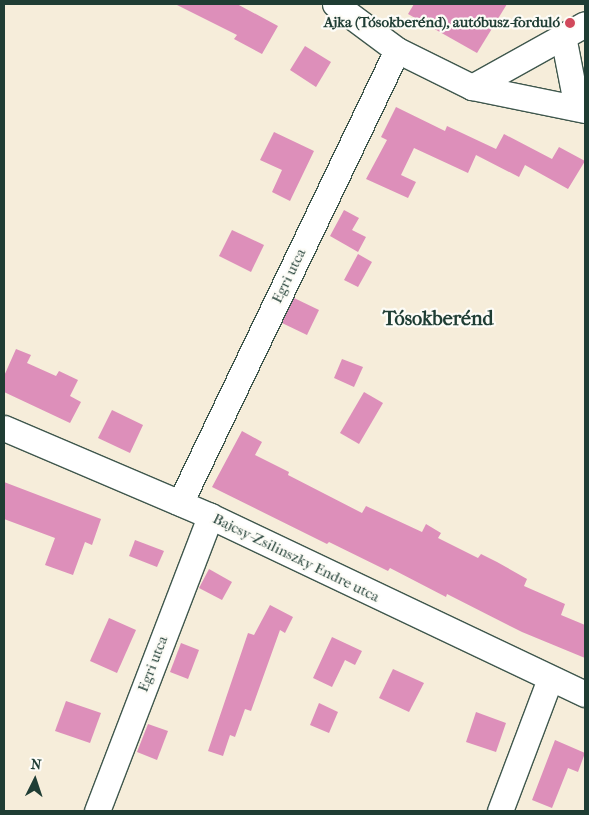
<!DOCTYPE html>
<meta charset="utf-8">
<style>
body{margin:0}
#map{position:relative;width:589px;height:815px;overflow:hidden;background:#f6edda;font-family:"IM FELL French Canon",serif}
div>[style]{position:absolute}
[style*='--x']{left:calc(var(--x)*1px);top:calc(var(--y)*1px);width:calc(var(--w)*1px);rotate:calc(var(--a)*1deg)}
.building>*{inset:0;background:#dd8fba}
.roads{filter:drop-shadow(1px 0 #3f574d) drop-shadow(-1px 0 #3f574d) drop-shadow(0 1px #3f574d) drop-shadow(0 -1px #3f574d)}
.minor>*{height:25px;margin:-12.5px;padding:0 12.5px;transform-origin:12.5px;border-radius:12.5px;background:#fff}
.dots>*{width:14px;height:14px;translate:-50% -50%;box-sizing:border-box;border:2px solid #fdfcf7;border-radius:50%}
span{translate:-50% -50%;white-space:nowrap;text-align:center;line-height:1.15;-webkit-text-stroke:4.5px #fdfcf7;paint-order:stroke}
.poi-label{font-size:15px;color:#1f3d34;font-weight:700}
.right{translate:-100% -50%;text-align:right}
.street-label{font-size:15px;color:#1f3d34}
.district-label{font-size:20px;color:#1f3d34;font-weight:700}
.frame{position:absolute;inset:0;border:5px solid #1f3d34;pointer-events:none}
.north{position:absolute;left:10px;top:755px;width:50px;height:50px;-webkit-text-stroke:4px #fdfcf7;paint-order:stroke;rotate:4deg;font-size:14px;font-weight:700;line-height:20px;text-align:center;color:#1f3d34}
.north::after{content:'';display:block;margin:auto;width:18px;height:22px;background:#1f3d34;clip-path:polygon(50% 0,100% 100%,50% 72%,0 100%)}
</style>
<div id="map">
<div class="building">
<i style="clip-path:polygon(175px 4px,237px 4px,278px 26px,262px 54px,234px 39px,237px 35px)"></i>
<i style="clip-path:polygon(414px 4px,507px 4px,477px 53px,408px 14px)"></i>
<i style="clip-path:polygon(305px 46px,331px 62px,316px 87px,290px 70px)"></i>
<i style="clip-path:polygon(396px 107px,445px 131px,447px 126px,496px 149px,504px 134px,552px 159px,559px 147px,585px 161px,568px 189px,525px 165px,519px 177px,476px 155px,468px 173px,414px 148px,401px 175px,416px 182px,408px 198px,366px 179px,387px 140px,381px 137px)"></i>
<i style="clip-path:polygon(274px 132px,314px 151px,290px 201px,272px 192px,282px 170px,260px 160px)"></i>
<i style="clip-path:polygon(344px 210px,359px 218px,352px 230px,366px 237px,358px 252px,330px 236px)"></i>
<i style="clip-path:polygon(232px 230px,264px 245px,251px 272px,219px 256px)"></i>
<i style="clip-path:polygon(358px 254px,372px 262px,358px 287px,344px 280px)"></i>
<i style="clip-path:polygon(294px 298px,319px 310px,307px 335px,282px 323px)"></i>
<i style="clip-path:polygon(16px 349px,31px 355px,27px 363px,56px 376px,59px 371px,78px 380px,70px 396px,81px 402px,70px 423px,4px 392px,4px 376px)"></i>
<i style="clip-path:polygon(342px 359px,363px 367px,354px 387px,334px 378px)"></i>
<i style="clip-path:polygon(364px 392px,383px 403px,359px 444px,340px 433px)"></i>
<i style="clip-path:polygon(112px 410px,143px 425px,130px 453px,98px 438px)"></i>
<i style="clip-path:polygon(242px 431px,262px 442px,255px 455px,289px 472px,288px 475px,362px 513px,366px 506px,422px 532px,426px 524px,441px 533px,438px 538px,478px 558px,481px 554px,497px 562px,527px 579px,524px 586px,565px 604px,561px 615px,585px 625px,585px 658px,522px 632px,447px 594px,446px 597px,390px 568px,388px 571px,329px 542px,327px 544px,212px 487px)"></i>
<i style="clip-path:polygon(4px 482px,101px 519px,92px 545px,85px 542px,73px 575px,45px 565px,55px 538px,4px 519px)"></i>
<i style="clip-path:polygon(135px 540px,164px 551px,157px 567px,129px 556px)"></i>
<i style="clip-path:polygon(209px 569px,232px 582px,222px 600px,199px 588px)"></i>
<i style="clip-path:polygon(270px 605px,293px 617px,285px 633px,280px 630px,251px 711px,245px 709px,235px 737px,230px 735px,223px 756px,208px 751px,248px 633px,254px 635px)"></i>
<i style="clip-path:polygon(109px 618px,136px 630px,117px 673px,90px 661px)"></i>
<i style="clip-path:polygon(332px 637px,362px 651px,355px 665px,345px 660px,332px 687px,313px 678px)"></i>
<i style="clip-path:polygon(181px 643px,199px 650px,188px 679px,170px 672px)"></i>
<i style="clip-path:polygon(393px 669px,424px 683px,409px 712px,379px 698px)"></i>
<i style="clip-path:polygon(66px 701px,101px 713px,90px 743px,55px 731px)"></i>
<i style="clip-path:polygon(319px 703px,338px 712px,329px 733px,310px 725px)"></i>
<i style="clip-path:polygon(476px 712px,506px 723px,496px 752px,466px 742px)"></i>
<i style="clip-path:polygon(148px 724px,168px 731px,157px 760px,137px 752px)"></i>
<i style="clip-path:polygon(555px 740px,585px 753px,578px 772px,568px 768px,552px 808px,532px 800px)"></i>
</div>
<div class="roads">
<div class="minor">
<i style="--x:335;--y:4;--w:77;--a:36.6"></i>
<i style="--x:397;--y:50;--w:84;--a:26.3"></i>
<i style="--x:472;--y:87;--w:115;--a:11.5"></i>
<i style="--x:563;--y:36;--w:73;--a:79"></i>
<i style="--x:472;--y:87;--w:129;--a:-29.1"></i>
<i style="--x:4;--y:428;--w:224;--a:23.1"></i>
<i style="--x:210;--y:516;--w:415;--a:25.4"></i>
<i style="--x:180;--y:503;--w:502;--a:-64.4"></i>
<i style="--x:97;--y:811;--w:316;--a:-69"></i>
<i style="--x:500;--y:811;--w:141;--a:-69.3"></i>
</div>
</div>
<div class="dots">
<i style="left:570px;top:23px;background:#d1495b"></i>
</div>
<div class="poi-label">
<span class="right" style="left:560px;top:23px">Ajka (Tósokberénd), autóbusz-forduló</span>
</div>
<div class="street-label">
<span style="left:289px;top:276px;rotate:-64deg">Egri utca</span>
<span style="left:296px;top:558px;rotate:26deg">Bajcsy-Zsilinszky Endre utca</span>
<span style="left:153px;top:664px;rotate:-69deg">Egri utca</span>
</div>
<div class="district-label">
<span style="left:438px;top:318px">Tósokberénd</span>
</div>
<div class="frame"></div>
<div class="north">N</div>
</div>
